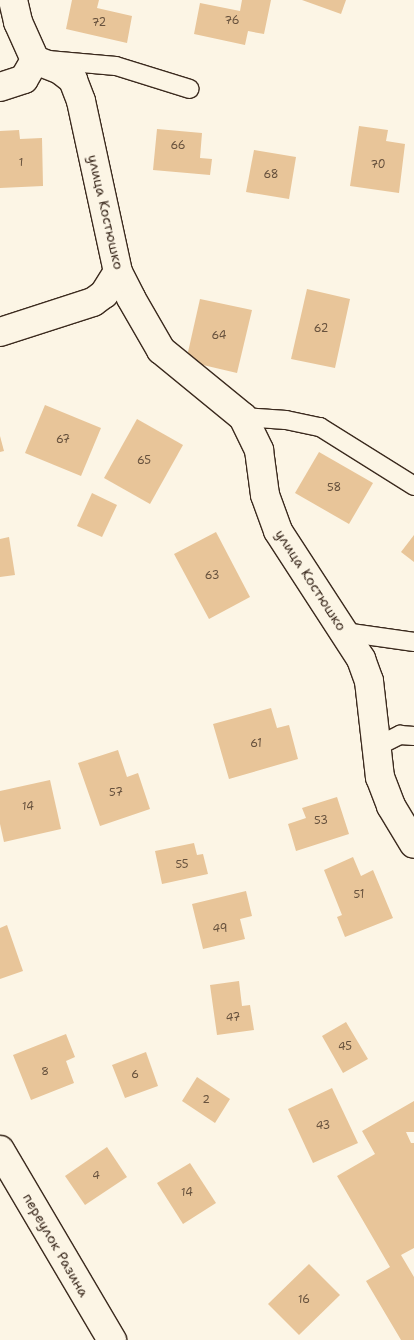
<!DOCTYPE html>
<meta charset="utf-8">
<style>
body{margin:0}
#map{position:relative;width:414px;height:1340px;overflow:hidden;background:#fcf5e5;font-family:"Shantell Sans",sans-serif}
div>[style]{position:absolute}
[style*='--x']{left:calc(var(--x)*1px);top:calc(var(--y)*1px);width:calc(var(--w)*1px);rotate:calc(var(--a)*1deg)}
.building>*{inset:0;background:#e8c599}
.roads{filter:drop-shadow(1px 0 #3b2a1e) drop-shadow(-1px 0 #3b2a1e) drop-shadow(0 1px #3b2a1e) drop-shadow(0 -1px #3b2a1e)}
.lane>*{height:18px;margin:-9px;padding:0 9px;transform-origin:9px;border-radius:9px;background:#fcf5e5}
.street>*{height:28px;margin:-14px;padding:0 14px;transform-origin:14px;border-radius:14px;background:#fcf5e5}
span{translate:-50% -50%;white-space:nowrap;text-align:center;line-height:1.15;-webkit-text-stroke:4px #fcf5e5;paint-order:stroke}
.number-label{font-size:11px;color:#66513d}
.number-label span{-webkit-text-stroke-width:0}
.street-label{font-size:14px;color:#3b2a1e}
</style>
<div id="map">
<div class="building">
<i style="clip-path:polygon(72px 0,99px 0,97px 8px,132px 16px,127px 43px,66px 29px)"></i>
<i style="clip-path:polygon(242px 0,271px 0,264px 34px,248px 31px,245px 45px,194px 34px,200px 3px,240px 11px)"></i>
<i style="clip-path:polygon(302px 0,346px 0,341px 14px)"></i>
<i style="clip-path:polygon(359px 126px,388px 130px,386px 141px,405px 144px,399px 193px,350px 186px)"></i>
<i style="clip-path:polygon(157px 129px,202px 133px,200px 158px,212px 159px,210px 175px,153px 170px)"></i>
<i style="clip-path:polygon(19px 130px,20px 139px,42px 138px,43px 186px,0 188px,0 131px)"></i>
<i style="clip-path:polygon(254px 150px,296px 157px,289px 199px,246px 192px)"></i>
<i style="clip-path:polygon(307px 289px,350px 299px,335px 368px,291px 359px)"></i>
<i style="clip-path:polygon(200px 299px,252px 310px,237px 373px,186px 361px)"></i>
<i style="clip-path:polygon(45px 405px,101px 428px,81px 476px,25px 453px)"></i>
<i style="clip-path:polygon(137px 419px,183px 445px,150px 504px,104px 478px)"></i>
<i style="clip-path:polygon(0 436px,4px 451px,0 452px)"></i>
<i style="clip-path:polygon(319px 452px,373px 483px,349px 524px,295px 493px)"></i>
<i style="clip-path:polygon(92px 493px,117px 505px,102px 537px,77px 526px)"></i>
<i style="clip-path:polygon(216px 532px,250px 597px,209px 619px,174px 554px)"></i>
<i style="clip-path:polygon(414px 535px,414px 562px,401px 552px)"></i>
<i style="clip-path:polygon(9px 537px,15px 575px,0 577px,0 539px)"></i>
<i style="clip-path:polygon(271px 708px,277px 728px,289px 725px,298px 759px,229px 779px,213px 724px)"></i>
<i style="clip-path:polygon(118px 750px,127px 777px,138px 773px,150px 809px,100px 826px,78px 763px)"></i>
<i style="clip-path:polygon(50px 780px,61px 829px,4px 842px,0 824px,0 791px)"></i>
<i style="clip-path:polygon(337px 797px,349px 834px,296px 851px,288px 824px,306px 818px,302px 808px)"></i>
<i style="clip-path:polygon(194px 843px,197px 855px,203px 854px,208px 874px,162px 884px,155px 851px)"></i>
<i style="clip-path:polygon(353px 857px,361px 876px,373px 870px,393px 918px,345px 937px,337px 917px,342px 915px,324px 870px)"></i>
<i style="clip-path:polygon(246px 891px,252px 916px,240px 919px,245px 939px,203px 949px,192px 904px)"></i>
<i style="clip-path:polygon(7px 925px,23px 971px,0 979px,0 928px)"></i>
<i style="clip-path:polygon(239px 981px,242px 1006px,250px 1005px,254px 1030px,217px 1035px,210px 985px)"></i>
<i style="clip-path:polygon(346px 1022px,368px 1059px,343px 1073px,322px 1036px)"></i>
<i style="clip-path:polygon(66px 1034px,75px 1057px,66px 1061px,74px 1083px,31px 1100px,13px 1055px)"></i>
<i style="clip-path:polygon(146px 1052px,158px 1086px,125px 1098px,112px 1065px)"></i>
<i style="clip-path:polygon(197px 1077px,230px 1099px,215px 1123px,182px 1101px)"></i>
<i style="clip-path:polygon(332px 1088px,358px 1143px,313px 1163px,288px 1109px)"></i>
<i style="clip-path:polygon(414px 1101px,414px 1132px,406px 1132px,411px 1143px,414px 1143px,414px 1248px,401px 1255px,414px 1277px,414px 1340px,401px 1340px,366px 1281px,390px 1267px,337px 1176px,375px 1154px,362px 1131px)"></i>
<i style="clip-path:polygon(107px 1147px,127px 1177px,85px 1205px,65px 1176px)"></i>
<i style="clip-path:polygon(190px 1163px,216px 1203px,183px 1224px,157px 1183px)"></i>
<i style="clip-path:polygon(309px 1264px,340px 1295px,299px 1335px,268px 1304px)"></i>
</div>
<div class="roads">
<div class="lane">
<i style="--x:48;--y:60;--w:68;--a:5"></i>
<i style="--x:116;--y:66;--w:77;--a:17.3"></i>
<i style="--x:243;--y:417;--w:43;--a:4"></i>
<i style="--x:286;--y:420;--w:35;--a:12"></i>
<i style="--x:320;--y:427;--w:111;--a:32.1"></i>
<i style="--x:344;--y:632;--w:71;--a:8.1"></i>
<i style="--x:378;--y:746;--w:25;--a:-27"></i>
<i style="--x:400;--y:735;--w:14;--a:4"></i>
</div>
<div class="street">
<i style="--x:13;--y:0;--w:23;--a:77"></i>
<i style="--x:18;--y:22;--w:42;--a:65.9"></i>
<i style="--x:35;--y:60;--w:26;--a:21"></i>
<i style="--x:59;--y:69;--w:18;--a:38"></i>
<i style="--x:73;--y:80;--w:22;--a:69"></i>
<i style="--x:81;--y:101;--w:175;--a:77.8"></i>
<i style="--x:118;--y:272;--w:29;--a:63"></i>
<i style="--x:131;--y:298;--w:60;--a:60"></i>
<i style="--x:161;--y:350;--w:106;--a:39.3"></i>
<i style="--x:243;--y:417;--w:37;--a:64"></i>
<i style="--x:259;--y:450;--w:45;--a:82.4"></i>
<i style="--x:265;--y:495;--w:38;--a:70"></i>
<i style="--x:278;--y:531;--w:153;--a:57"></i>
<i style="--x:361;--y:659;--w:23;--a:70"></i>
<i style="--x:369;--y:681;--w:97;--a:83.5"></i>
<i style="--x:380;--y:777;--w:31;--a:69"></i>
<i style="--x:391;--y:806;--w:44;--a:58.8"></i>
<i style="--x:0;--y:87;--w:25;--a:-18"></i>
<i style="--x:24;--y:79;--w:22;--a:-60"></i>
<i style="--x:0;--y:332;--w:98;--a:-17.9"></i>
<i style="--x:93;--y:302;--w:14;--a:-36"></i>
<i style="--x:104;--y:294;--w:26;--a:-58"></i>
<i style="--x:0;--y:1150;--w:221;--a:59.5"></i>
</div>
</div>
<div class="number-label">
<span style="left:232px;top:21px">76</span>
<span style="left:99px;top:23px">72</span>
<span style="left:178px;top:146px">66</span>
<span style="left:21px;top:163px">1</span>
<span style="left:378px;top:165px">70</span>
<span style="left:271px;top:175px">68</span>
<span style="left:321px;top:329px">62</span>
<span style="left:219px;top:336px">64</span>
<span style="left:63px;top:440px">67</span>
<span style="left:144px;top:461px">65</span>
<span style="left:334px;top:488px">58</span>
<span style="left:212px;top:576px">63</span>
<span style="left:256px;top:744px">61</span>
<span style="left:116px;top:793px">57</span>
<span style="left:28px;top:807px">14</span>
<span style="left:321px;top:821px">53</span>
<span style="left:182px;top:865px">55</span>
<span style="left:359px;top:895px">51</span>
<span style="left:220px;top:929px">49</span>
<span style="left:233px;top:1018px">47</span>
<span style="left:345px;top:1047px">45</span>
<span style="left:45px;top:1072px">8</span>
<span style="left:135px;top:1075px">6</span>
<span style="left:206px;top:1100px">2</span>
<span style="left:323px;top:1126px">43</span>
<span style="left:96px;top:1176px">4</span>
<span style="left:187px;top:1193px">14</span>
<span style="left:304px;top:1300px">16</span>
</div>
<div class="street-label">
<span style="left:106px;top:212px;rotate:77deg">улица Костюшко</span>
<span style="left:311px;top:580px;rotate:57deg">улица Костюшко</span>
<span style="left:56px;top:1245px;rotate:60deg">переулок Разина</span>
</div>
</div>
